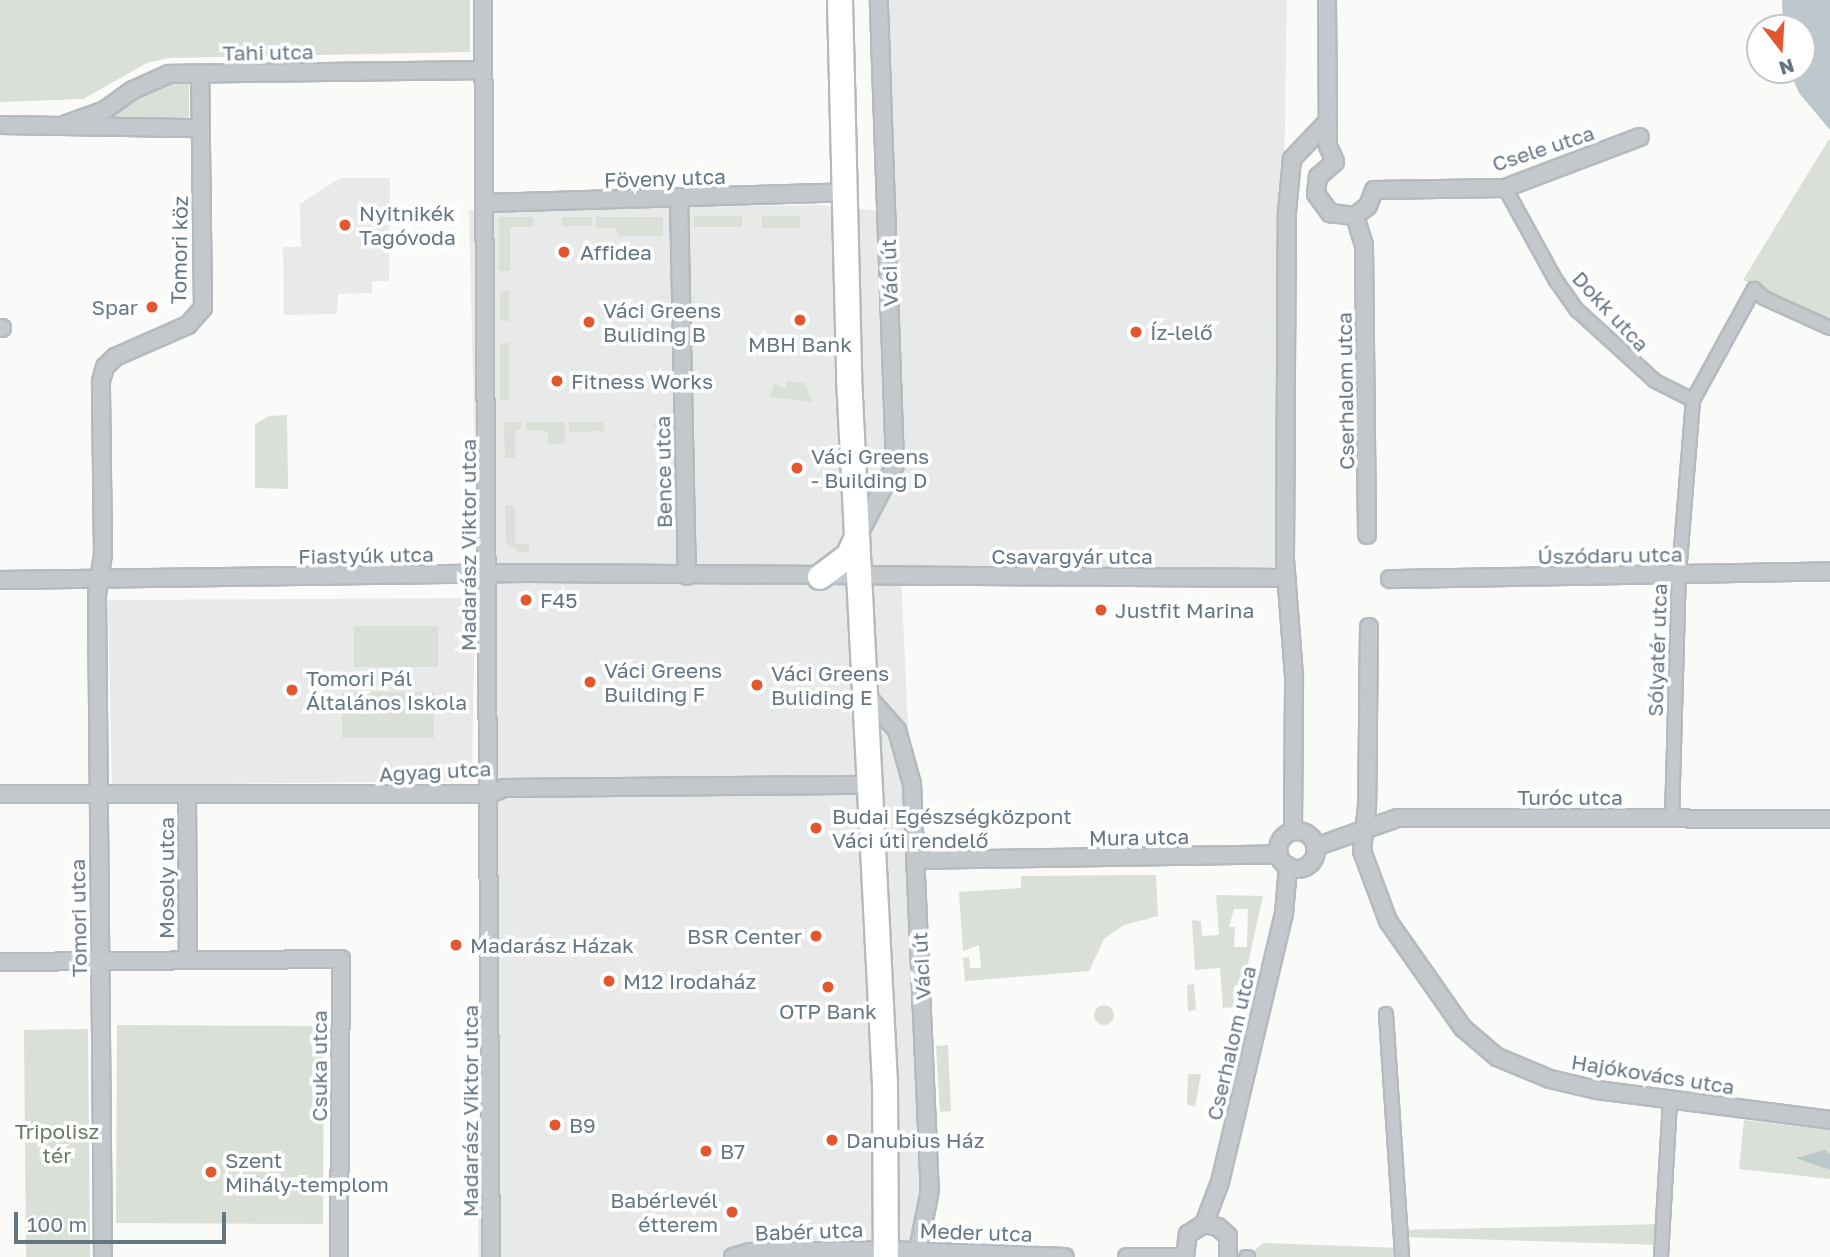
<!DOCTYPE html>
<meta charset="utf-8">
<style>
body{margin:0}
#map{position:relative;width:1830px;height:1257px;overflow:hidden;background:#fafaf8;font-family:"Golos Text",sans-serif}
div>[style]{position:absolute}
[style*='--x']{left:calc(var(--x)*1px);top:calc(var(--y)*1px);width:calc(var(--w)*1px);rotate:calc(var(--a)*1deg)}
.built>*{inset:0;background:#e8e9e9}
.green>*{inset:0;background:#dadfd7}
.round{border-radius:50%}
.water>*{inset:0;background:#bbc7cb}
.roads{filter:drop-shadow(2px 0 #b5babe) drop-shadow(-2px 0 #b5babe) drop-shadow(0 2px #b5babe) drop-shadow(0 -2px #b5babe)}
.pedestrian>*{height:12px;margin:-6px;padding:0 6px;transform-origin:6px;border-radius:6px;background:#c3c8cc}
.minor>*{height:16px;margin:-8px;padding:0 8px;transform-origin:8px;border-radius:8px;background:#c3c8cc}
.minor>.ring{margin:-8px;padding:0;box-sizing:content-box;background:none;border:16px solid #c3c8cc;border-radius:50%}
.primary>*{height:24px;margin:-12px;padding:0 12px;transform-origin:12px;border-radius:12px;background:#fff}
.dots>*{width:19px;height:19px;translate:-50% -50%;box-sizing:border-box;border:4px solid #fff;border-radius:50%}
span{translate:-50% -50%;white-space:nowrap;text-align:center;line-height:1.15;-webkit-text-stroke:7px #fff;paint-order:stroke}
.street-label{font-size:21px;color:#657683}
.poi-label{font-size:21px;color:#657683}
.left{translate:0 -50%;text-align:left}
.right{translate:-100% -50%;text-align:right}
.park-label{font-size:21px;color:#687a64}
.north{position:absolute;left:1746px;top:14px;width:70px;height:70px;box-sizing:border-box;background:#fff;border:2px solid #c1c8cd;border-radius:50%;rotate:163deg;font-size:19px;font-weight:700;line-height:28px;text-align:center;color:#657683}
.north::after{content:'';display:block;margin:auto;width:24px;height:32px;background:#e4572e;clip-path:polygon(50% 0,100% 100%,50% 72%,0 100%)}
.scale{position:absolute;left:14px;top:1212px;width:212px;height:32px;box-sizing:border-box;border:4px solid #657683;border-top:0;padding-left:9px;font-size:21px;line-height:24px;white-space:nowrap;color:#657683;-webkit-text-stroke:5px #fff;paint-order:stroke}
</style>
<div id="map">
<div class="built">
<i style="clip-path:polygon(887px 0,1287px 0,1278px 559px,1272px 571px,901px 572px,931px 1235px,875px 1257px,478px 1257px,483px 801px,469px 210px,820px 205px,892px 212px)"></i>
<i style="clip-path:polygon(340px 178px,390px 178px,389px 281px,372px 281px,372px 293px,338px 294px,337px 314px,284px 315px,283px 247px,301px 247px,300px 204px)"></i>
<i style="clip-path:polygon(475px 598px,472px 781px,112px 785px,108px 600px)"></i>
</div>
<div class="green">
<i style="clip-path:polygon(0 0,470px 0,470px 52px,169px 58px,147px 63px,83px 99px,0 102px)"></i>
<i style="clip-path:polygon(164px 82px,189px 83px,189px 121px,107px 122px,106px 116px)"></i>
<i style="clip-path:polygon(1829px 139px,1830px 140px,1830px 322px,1743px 280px)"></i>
<i style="clip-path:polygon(694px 216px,742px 216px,742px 227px,694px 227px)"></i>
<i style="clip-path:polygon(762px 216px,800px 216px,800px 228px,762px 228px)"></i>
<i style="clip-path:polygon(499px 217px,533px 217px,533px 227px,510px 227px,510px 271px,499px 271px)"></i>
<i style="clip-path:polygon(562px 217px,592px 217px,592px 226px,562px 226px)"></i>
<i style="clip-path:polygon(596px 217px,663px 217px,663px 236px,620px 236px,614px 228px,596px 228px)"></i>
<i style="clip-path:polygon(500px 291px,509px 291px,509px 321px,500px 321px)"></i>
<i style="clip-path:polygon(500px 343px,509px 343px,509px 400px,500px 400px)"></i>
<i style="clip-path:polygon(787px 381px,805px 383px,812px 402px,769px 397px,775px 384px,785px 388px)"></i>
<i style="clip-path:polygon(675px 410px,673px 427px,652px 427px,657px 419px)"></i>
<i style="clip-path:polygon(287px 415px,288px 489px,255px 488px,255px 424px,269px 416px)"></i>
<i style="clip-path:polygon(504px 422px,521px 422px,521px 430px,515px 430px,515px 458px,505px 458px)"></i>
<i style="clip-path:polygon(526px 422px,565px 422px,565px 443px,548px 444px,548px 431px,526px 430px)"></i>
<i style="clip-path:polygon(569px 422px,603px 422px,604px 431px,569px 432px)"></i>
<i style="clip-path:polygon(505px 505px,515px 506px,515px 544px,529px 544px,529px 552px,519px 552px,506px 543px)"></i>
<i style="clip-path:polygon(354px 626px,438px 626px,438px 667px,354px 667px)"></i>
<i style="clip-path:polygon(342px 692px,434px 692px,434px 738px,342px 738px)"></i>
<i style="clip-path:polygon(1156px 875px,1158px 916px,1124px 925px,1104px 939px,1089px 971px,965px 981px,963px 958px,969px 957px,970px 968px,981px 968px,979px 945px,963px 951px,959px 892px,1021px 888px,1021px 876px)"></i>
<i style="clip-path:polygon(evenodd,1216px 895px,1263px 896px,1243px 986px,1235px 985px,1233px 999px,1240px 1000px,1238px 1007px,1223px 1008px,1220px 968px,1195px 970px,1192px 920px,1201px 921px,1202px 936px,1219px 935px,1216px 895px,1234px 909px,1248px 909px,1247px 947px,1234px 947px,1235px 927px,1229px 927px,1234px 909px)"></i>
<i style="clip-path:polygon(1194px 984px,1196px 1010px,1188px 1011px,1187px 985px)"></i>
<i class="round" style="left:1094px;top:1005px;width:20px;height:20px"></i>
<i style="clip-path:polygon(117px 1025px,324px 1026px,323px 1224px,116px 1223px)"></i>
<i style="clip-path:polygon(88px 1029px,90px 1257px,26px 1257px,24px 1030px)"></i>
<i style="clip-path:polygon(948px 1045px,951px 1111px,940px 1112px,936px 1046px)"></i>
<i style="clip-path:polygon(1188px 1074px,1201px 1074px,1195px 1107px,1187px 1104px)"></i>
<i style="clip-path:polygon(1744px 1120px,1830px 1130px,1830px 1179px,1739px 1169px)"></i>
<i style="clip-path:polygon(1663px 1224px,1662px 1245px,1401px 1237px,1400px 1230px)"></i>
<i style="clip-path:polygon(1263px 1243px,1401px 1248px,1402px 1257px,1246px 1257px)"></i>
</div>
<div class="water">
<i style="clip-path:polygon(1782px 0,1830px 0,1830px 130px,1799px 93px,1789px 70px,1802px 70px,1802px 28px,1783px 28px)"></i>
<i style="clip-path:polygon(1825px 1150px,1830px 1154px,1830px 1170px,1796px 1158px)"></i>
</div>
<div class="roads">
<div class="pedestrian">
<i style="--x:1505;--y:188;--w:104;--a:61.2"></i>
<i style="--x:1555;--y:279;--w:38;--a:55"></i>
<i style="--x:1577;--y:310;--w:105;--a:42.3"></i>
<i style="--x:1655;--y:381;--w:42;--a:26.6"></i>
<i style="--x:1672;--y:818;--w:244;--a:-88.4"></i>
<i style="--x:1679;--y:574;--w:175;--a:-85.4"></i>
<i style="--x:1693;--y:400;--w:127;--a:-61.2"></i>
<i style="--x:1754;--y:289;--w:13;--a:42"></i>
<i style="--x:1764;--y:298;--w:72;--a:24.4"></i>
<i style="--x:1386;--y:1014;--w:244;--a:86.2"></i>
<i style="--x:1246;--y:1257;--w:2;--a:0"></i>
<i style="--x:1661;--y:1257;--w:157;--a:-86.7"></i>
</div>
<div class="minor">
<i style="--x:483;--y:0;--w:1257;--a:89.64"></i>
<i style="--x:1327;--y:0;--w:146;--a:89.6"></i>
<i style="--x:1328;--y:146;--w:17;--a:66"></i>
<i style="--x:1335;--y:162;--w:23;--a:139"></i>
<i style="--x:1318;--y:177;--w:17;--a:97"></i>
<i style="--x:1316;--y:194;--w:24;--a:54"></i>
<i style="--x:1330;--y:213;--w:25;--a:7"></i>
<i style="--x:1355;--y:216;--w:16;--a:-38"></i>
<i style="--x:1368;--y:206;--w:17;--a:-69"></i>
<i style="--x:1374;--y:190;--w:131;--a:-0.9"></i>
<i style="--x:1505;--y:188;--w:144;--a:-20.7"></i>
<i style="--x:66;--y:124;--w:41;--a:-19.7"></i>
<i style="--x:105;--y:110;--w:34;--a:-36"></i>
<i style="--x:133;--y:90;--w:39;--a:-24"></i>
<i style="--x:169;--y:74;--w:313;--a:-0.7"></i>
<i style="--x:0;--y:125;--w:200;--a:0.9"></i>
<i style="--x:679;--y:199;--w:377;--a:88.8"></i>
<i style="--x:485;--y:203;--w:362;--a:-1.7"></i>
<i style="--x:1355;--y:216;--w:31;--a:73"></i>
<i style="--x:1364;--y:246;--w:289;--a:89.4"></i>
<i style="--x:0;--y:328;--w:2;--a:0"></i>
<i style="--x:859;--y:534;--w:78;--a:-62.4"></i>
<i style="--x:895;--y:465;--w:465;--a:-92"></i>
<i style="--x:1390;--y:579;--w:440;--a:-1"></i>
<i style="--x:0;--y:580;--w:528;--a:-0.76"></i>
<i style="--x:528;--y:573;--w:757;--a:0.38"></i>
<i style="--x:1369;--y:627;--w:179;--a:90.6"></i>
<i style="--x:1367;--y:806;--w:45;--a:96.3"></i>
<i style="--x:1362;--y:851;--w:75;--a:69.6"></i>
<i style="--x:1388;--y:921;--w:131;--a:55"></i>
<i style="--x:1463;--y:1028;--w:45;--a:40.5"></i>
<i style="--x:1497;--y:1057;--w:57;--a:22.5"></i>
<i style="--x:1550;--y:1079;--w:48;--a:13.2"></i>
<i style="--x:1597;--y:1090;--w:235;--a:7.3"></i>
<i style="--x:866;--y:695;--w:47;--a:48.5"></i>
<i style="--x:897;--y:730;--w:56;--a:74.5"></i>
<i style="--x:912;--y:784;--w:406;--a:87.5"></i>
<i style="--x:930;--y:1190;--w:61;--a:101.3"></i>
<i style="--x:0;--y:794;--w:490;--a:0"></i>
<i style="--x:490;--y:794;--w:15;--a:-23"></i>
<i style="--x:504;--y:788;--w:368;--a:-0.5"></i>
<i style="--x:187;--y:796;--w:164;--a:89.7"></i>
<i style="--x:1293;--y:831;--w:155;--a:-89.6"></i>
<i style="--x:1294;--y:676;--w:116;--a:-94.4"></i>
<i style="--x:1285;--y:560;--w:348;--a:-89.7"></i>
<i style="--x:1287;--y:212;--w:53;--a:-84.6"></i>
<i style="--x:1292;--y:159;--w:52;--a:-46.5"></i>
<i class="ring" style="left:1278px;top:831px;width:22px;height:22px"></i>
<i style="--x:1315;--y:847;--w:88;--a:-19.3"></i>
<i style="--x:1398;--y:818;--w:432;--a:0.1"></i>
<i style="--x:916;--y:860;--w:363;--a:-0.9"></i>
<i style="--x:0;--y:962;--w:341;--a:-0.5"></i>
<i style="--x:341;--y:959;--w:298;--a:90.4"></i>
<i style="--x:1204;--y:1224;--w:45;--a:-69.1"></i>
<i style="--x:1220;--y:1182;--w:276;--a:-76.6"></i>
<i style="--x:1284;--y:914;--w:48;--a:-85.2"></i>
<i style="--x:103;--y:1257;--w:662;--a:-90.52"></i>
<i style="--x:97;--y:595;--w:41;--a:-81.7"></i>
<i style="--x:103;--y:554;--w:173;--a:-90.7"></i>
<i style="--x:101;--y:381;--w:15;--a:-74"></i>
<i style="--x:105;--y:367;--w:14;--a:-45"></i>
<i style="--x:115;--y:357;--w:80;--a:-23.7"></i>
<i style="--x:188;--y:325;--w:23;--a:-49"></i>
<i style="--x:203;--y:308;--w:234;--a:-90.7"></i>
<i style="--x:733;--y:1257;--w:18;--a:-16"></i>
<i style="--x:750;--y:1252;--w:136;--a:-0.8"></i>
<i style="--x:886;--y:1250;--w:179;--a:2.2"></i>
<i style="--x:1127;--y:1257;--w:56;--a:0"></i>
<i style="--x:1185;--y:1257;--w:23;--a:-83"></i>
<i style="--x:1188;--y:1234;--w:19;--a:-32"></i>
<i style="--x:1204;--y:1224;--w:14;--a:12"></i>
<i style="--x:1218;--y:1227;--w:13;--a:42"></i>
<i style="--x:1228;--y:1236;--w:21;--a:90"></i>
</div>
<div class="primary">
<i style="--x:840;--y:0;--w:378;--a:88.6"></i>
<i style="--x:849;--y:378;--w:706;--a:87.08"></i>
<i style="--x:885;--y:1083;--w:174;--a:89.7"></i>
<i style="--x:820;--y:577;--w:36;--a:-37"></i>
<i style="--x:849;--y:555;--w:20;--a:-66"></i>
</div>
</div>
<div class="dots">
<i style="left:345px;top:225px;background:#e4572e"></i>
<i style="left:564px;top:252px;background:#e4572e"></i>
<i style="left:152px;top:307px;background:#e4572e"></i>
<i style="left:800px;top:320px;background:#e4572e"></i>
<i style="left:589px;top:322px;background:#e4572e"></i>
<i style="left:1136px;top:332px;background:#e4572e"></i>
<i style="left:557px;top:381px;background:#e4572e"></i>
<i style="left:797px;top:468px;background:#e4572e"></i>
<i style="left:526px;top:600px;background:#e4572e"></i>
<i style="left:1101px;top:610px;background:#e4572e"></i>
<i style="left:590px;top:682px;background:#e4572e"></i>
<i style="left:757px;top:685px;background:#e4572e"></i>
<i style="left:292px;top:690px;background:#e4572e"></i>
<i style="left:816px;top:828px;background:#e4572e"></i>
<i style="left:816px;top:936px;background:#e4572e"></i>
<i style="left:456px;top:945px;background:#e4572e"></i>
<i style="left:609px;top:981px;background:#e4572e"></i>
<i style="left:828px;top:987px;background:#e4572e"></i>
<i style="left:555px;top:1125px;background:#e4572e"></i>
<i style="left:832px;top:1140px;background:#e4572e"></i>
<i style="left:706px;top:1151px;background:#e4572e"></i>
<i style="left:211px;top:1172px;background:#e4572e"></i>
<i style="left:732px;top:1212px;background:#e4572e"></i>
</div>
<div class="street-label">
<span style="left:268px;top:52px;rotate:-1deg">Tahi utca</span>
<span style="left:1543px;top:148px;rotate:-18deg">Csele utca</span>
<span style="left:665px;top:178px;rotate:-2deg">Föveny utca</span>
<span style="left:179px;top:250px;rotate:-89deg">Tomori köz</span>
<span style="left:889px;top:273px;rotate:-92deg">Váci út</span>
<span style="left:1611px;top:311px;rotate:47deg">Dokk utca</span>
<span style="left:1345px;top:391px;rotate:-91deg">Cserhalom utca</span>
<span style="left:663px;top:472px;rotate:-91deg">Bence utca</span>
<span style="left:468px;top:545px;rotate:-90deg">Madarász Viktor utca</span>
<span style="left:366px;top:555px;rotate:-1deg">Fiastyúk utca</span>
<span style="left:1610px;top:555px;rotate:-1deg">Úszódaru utca</span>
<span style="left:1072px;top:556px">Csavargyár utca</span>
<span style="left:1657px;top:650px;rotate:-88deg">Sólyatér utca</span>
<span style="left:435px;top:771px;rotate:-3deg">Agyag utca</span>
<span style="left:1570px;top:797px">Turóc utca</span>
<span style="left:1139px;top:837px;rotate:-1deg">Mura utca</span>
<span style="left:166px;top:878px;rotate:-90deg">Mosoly utca</span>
<span style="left:78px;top:918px;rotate:-91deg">Tomori utca</span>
<span style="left:921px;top:966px;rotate:-93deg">Váci út</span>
<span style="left:1231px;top:1043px;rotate:-77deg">Cserhalom utca</span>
<span style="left:319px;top:1066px;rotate:-90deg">Csuka utca</span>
<span style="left:1653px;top:1074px;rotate:9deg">Hajókovács utca</span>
<span style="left:470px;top:1111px;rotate:-90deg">Madarász Viktor utca</span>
<span style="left:809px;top:1231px;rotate:-2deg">Babér utca</span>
<span style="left:976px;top:1232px;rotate:2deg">Meder utca</span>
</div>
<div class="poi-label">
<span class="left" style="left:359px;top:225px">Nyitnikék<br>Tagóvoda</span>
<span class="left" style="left:580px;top:252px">Affidea</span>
<span class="right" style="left:138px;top:307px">Spar</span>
<span class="left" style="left:603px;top:322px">Váci Greens<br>Buliding B</span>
<span class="left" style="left:1150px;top:332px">Íz-lelő</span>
<span style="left:800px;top:344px">MBH Bank</span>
<span class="left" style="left:571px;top:381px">Fitness Works</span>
<span class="left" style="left:811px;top:468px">Váci Greens<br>- Building D</span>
<span class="left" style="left:540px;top:600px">F45</span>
<span class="left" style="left:1115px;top:610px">Justfit Marina</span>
<span class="left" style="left:604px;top:682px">Váci Greens<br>Building F</span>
<span class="left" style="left:771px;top:685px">Váci Greens<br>Buliding E</span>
<span class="left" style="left:306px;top:690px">Tomori Pál<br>Általános Iskola</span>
<span class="left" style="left:832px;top:828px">Budai Egészségközpont<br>Váci úti rendelő</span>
<span class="right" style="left:802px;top:936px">BSR Center</span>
<span class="left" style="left:470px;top:945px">Madarász Házak</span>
<span class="left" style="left:623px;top:981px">M12 Irodaház</span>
<span style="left:828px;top:1011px">OTP Bank</span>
<span class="left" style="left:569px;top:1125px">B9</span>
<span class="left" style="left:846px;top:1140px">Danubius Ház</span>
<span class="left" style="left:720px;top:1151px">B7</span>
<span class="left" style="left:225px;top:1172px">Szent<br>Mihály-templom</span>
<span class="right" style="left:718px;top:1212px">Babérlevél<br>étterem</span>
</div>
<div class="park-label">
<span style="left:57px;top:1143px">Tripolisz<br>tér</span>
</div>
<div class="north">N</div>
<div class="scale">100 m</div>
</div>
